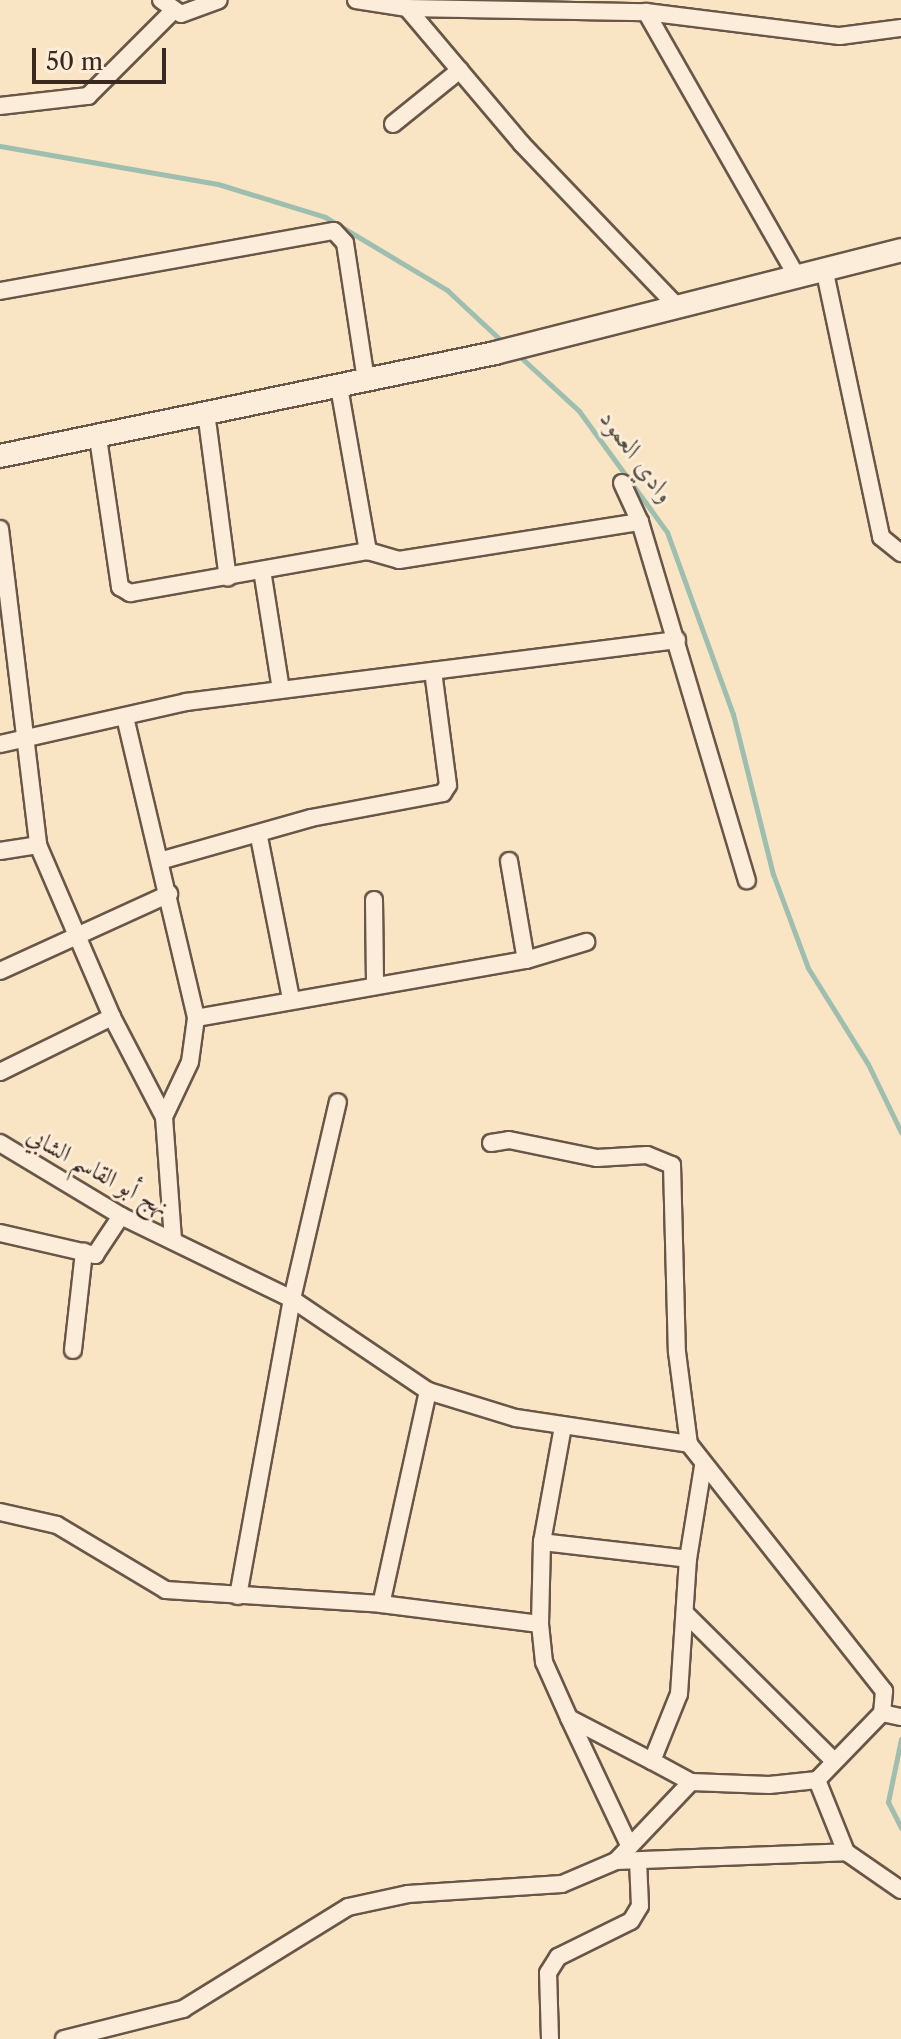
<!DOCTYPE html>
<meta charset="utf-8">
<style>
body{margin:0}
#map{position:relative;width:901px;height:2039px;overflow:hidden;background:#f9e4c4;font-family:"Libre Caslon Text",Amiri,serif}
div>[style]{position:absolute}
[style*='--x']{left:calc(var(--x)*1px);top:calc(var(--y)*1px);width:calc(var(--w)*1px);rotate:calc(var(--a)*1deg)}
.stream>*{height:5px;margin:-2.5px;padding:0 2.5px;transform-origin:2.5px;border-radius:2.5px;background:#9ebfb0}
.roads{filter:drop-shadow(2px 0 #6a5648) drop-shadow(-2px 0 #6a5648) drop-shadow(0 2px #6a5648) drop-shadow(0 -2px #6a5648)}
.street>*{height:16px;margin:-8px;padding:0 8px;transform-origin:8px;border-radius:8px;background:#fbedd9}
.secondary>*{height:22px;margin:-11px;padding:0 11px;transform-origin:11px;border-radius:11px;background:#fbedd9}
span{translate:-50% -50%;white-space:nowrap;text-align:center;line-height:1.15;-webkit-text-stroke:6px #fbedd9;paint-order:stroke}
.street-label{font-size:24px;color:#3a271e}
.water-label{font-size:26px;color:#534d42;font-style:italic}
.scale{position:absolute;left:32px;top:48px;width:134px;height:36px;box-sizing:border-box;border:4px solid #3a271e;border-top:0;padding-left:10px;font-size:24px;line-height:28px;white-space:nowrap;color:#3a271e;-webkit-text-stroke:6px #fbedd9;paint-order:stroke}
</style>
<div id="map">
<div class="stream">
<i style="--x:0;--y:146;--w:221;--a:9.9"></i>
<i style="--x:218;--y:184;--w:112;--a:17.1"></i>
<i style="--x:325;--y:217;--w:142;--a:30.9"></i>
<i style="--x:447;--y:290;--w:79;--a:43"></i>
<i style="--x:516;--y:353;--w:86;--a:42.6"></i>
<i style="--x:579;--y:411;--w:150;--a:54"></i>
<i style="--x:667;--y:532;--w:194;--a:70.1"></i>
<i style="--x:733;--y:714;--w:165;--a:76"></i>
<i style="--x:773;--y:874;--w:100;--a:69.6"></i>
<i style="--x:808;--y:968;--w:113;--a:58"></i>
<i style="--x:868;--y:1064;--w:76;--a:64.1"></i>
<i style="--x:901;--y:1739;--w:64;--a:101.7"></i>
<i style="--x:888;--y:1802;--w:29;--a:63"></i>
</div>
<div class="roads">
<div class="street">
<i style="--x:161;--y:0;--w:24;--a:35"></i>
<i style="--x:181;--y:14;--w:40;--a:-20.2"></i>
<i style="--x:356;--y:0;--w:52;--a:8.9"></i>
<i style="--x:407;--y:8;--w:239;--a:1"></i>
<i style="--x:646;--y:12;--w:195;--a:7.1"></i>
<i style="--x:840;--y:36;--w:62;--a:-7.5"></i>
<i style="--x:407;--y:8;--w:178;--a:49.8"></i>
<i style="--x:522;--y:144;--w:226;--a:46.3"></i>
<i style="--x:646;--y:12;--w:301;--a:60.3"></i>
<i style="--x:0;--y:106;--w:89;--a:-6.5"></i>
<i style="--x:88;--y:96;--w:117;--a:-45"></i>
<i style="--x:393;--y:124;--w:86;--a:-38.9"></i>
<i style="--x:824;--y:268;--w:275;--a:78"></i>
<i style="--x:881;--y:537;--w:26;--a:39"></i>
<i style="--x:0;--y:291;--w:339;--a:-10.2"></i>
<i style="--x:334;--y:231;--w:16;--a:47"></i>
<i style="--x:345;--y:243;--w:140;--a:81.3"></i>
<i style="--x:339;--y:387;--w:167;--a:80"></i>
<i style="--x:206;--y:412;--w:167;--a:82.5"></i>
<i style="--x:98;--y:438;--w:151;--a:81.6"></i>
<i style="--x:120;--y:587;--w:12;--a:31"></i>
<i style="--x:130;--y:593;--w:242;--a:-10"></i>
<i style="--x:368;--y:551;--w:32;--a:16"></i>
<i style="--x:399;--y:560;--w:244;--a:-9"></i>
<i style="--x:622;--y:483;--w:43;--a:65.2"></i>
<i style="--x:640;--y:522;--w:374;--a:73.4"></i>
<i style="--x:0;--y:529;--w:318;--a:83.1"></i>
<i style="--x:38;--y:845;--w:187;--a:66.7"></i>
<i style="--x:112;--y:1017;--w:113;--a:62.5"></i>
<i style="--x:164;--y:1117;--w:124;--a:85.8"></i>
<i style="--x:262;--y:570;--w:121;--a:81"></i>
<i style="--x:125;--y:717;--w:309;--a:76.7"></i>
<i style="--x:196;--y:1018;--w:44;--a:97.8"></i>
<i style="--x:190;--y:1062;--w:61;--a:115.3"></i>
<i style="--x:0;--y:744;--w:191;--a:-12.7"></i>
<i style="--x:186;--y:702;--w:495;--a:-7.2"></i>
<i style="--x:259;--y:837;--w:165;--a:78.8"></i>
<i style="--x:0;--y:851;--w:38;--a:-9"></i>
<i style="--x:163;--y:860;--w:154;--a:-15.8"></i>
<i style="--x:311;--y:818;--w:134;--a:-10.7"></i>
<i style="--x:443;--y:793;--w:9;--a:-58"></i>
<i style="--x:448;--y:785;--w:115;--a:-97.5"></i>
<i style="--x:509;--y:861;--w:100;--a:80.3"></i>
<i style="--x:374;--y:900;--w:84;--a:89.3"></i>
<i style="--x:0;--y:971;--w:186;--a:-24.5"></i>
<i style="--x:196;--y:1018;--w:335;--a:-10"></i>
<i style="--x:526;--y:960;--w:63;--a:-16.7"></i>
<i style="--x:0;--y:1072;--w:125;--a:-26.2"></i>
<i style="--x:0;--y:1143;--w:141;--a:31.1"></i>
<i style="--x:121;--y:1216;--w:190;--a:25.9"></i>
<i style="--x:292;--y:1299;--w:164;--a:34.1"></i>
<i style="--x:428;--y:1391;--w:92;--a:17.1"></i>
<i style="--x:516;--y:1418;--w:175;--a:8.5"></i>
<i style="--x:689;--y:1444;--w:315;--a:51.7"></i>
<i style="--x:884;--y:1691;--w:22;--a:95"></i>
<i style="--x:882;--y:1713;--w:93;--a:134.1"></i>
<i style="--x:817;--y:1780;--w:48;--a:174.1"></i>
<i style="--x:769;--y:1785;--w:78;--a:-177.8"></i>
<i style="--x:691;--y:1782;--w:44;--a:-151.7"></i>
<i style="--x:652;--y:1761;--w:72;--a:-68.1"></i>
<i style="--x:679;--y:1694;--w:135;--a:-86.2"></i>
<i style="--x:688;--y:1559;--w:94;--a:-80.8"></i>
<i style="--x:491;--y:1143;--w:18;--a:-9"></i>
<i style="--x:509;--y:1140;--w:90;--a:11.6"></i>
<i style="--x:597;--y:1158;--w:50;--a:-3.4"></i>
<i style="--x:647;--y:1155;--w:27;--a:22"></i>
<i style="--x:672;--y:1165;--w:187;--a:88.5"></i>
<i style="--x:677;--y:1352;--w:93;--a:82.6"></i>
<i style="--x:0;--y:1233;--w:98;--a:13"></i>
<i style="--x:95;--y:1255;--w:47;--a:-56.3"></i>
<i style="--x:73;--y:1350;--w:99;--a:-83.6"></i>
<i style="--x:428;--y:1391;--w:218;--a:102.4"></i>
<i style="--x:381;--y:1604;--w:160;--a:7.2"></i>
<i style="--x:540;--y:1624;--w:82;--a:-88.6"></i>
<i style="--x:542;--y:1542;--w:118;--a:-79.7"></i>
<i style="--x:0;--y:1512;--w:58;--a:12.8"></i>
<i style="--x:57;--y:1525;--w:127;--a:30.8"></i>
<i style="--x:166;--y:1590;--w:215;--a:3.7"></i>
<i style="--x:542;--y:1542;--w:147;--a:6.6"></i>
<i style="--x:238;--y:1596;--w:302;--a:-79.7"></i>
<i style="--x:292;--y:1299;--w:202;--a:-76.9"></i>
<i style="--x:685;--y:1613;--w:207;--a:44.8"></i>
<i style="--x:540;--y:1624;--w:38;--a:84"></i>
<i style="--x:544;--y:1662;--w:61;--a:65.9"></i>
<i style="--x:569;--y:1718;--w:93;--a:27.4"></i>
<i style="--x:882;--y:1713;--w:19;--a:12"></i>
<i style="--x:569;--y:1718;--w:140;--a:64.7"></i>
<i style="--x:817;--y:1780;--w:78;--a:68.1"></i>
<i style="--x:691;--y:1782;--w:109;--a:133.5"></i>
<i style="--x:616;--y:1861;--w:230;--a:-2.2"></i>
<i style="--x:846;--y:1852;--w:67;--a:34.6"></i>
<i style="--x:64;--y:2039;--w:123;--a:-14.1"></i>
<i style="--x:183;--y:2009;--w:194;--a:-31.7"></i>
<i style="--x:348;--y:1907;--w:61;--a:-12.2"></i>
<i style="--x:408;--y:1894;--w:154;--a:-3.7"></i>
<i style="--x:562;--y:1884;--w:59;--a:-23.1"></i>
<i style="--x:550;--y:2039;--w:66;--a:-91.7"></i>
<i style="--x:548;--y:1973;--w:19;--a:-58"></i>
<i style="--x:558;--y:1957;--w:81;--a:-26.3"></i>
<i style="--x:631;--y:1921;--w:17;--a:-59"></i>
<i style="--x:640;--y:1906;--w:45;--a:-92.5"></i>
</div>
<div class="secondary">
<i style="--x:0;--y:456;--w:506;--a:-11.75"></i>
<i style="--x:495;--y:353;--w:419;--a:-14.2"></i>
</div>
</div>
<div class="street-label">
<span style="left:98px;top:1171px;rotate:29deg">نهج أبو القاسم الشابي</span>
</div>
<div class="water-label">
<span style="left:637px;top:457px;rotate:54deg">وادي العمود</span>
</div>
<div class="scale">50 m</div>
</div>
